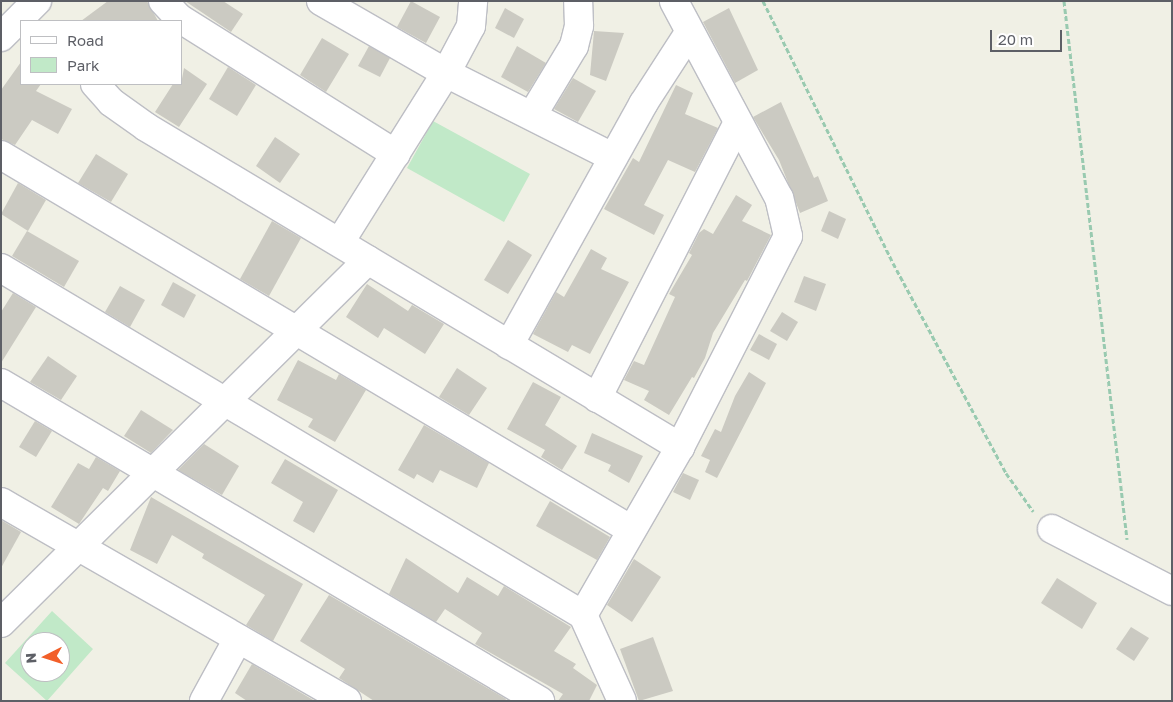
<!DOCTYPE html>
<style>
body{margin:0}
#map{position:relative;width:1173px;height:702px;overflow:hidden;background:#f0f0e5;font-family:"Golos Text",sans-serif}
div>[style]{position:absolute}
[style*='--x']{left:calc(var(--x)*1px);top:calc(var(--y)*1px);width:calc(var(--w)*1px);rotate:calc(var(--a)*1deg)}
.green>*{inset:0;background:#c1e9c8}
.building>*{inset:0;background:#cbcac2}
.path>*{height:3px;margin-top:-1.5px;transform-origin:0;background:repeating-linear-gradient(90deg,#99cab0 0 5px,transparent 0 7.5px)}
.roads{filter:drop-shadow(1px 0 #bdbec4) drop-shadow(-1px 0 #bdbec4) drop-shadow(0 1px #bdbec4) drop-shadow(0 -1px #bdbec4)}
.minor>*{height:28px;margin:-14px;padding:0 14px;transform-origin:14px;border-radius:14px;background:#fff}
span{translate:-50% -50%;white-space:nowrap;text-align:center;line-height:1.15;-webkit-text-stroke:5px #fff;paint-order:stroke}
.frame{position:absolute;inset:0;border:2px solid #5d5f66;pointer-events:none}
.legend{position:absolute;left:20px;top:20px;width:162px;height:65px;box-sizing:border-box;background:#fff;border:1px solid #bebfc2;margin:0;padding:6px 9px;list-style:none;font-size:15px;color:#5d5f66}
.legend li{display:flex;align-items:center;gap:10px;height:25px}
.legend b{width:25px;border:1px solid #bebfc2}
.north{position:absolute;left:20px;top:632px;width:50px;height:50px;box-sizing:border-box;background:#fff;border:1px solid #bebfc2;border-radius:50%;rotate:265deg;font-size:14px;font-weight:700;line-height:20px;text-align:center;color:#5d5f66}
.north::after{content:'';display:block;margin:auto;width:18px;height:22px;background:#f25f29;clip-path:polygon(50% 0,100% 100%,50% 72%,0 100%)}
.scale{position:absolute;left:990px;top:30px;width:72px;height:22px;box-sizing:border-box;border:2px solid #5d5f66;border-top:0;padding-left:6px;font-size:15px;line-height:18px;white-space:nowrap;color:#5d5f66;-webkit-text-stroke:4px #fff;paint-order:stroke}
</style>
<div id="map">
<div class="green">
<i style="clip-path:polygon(433px 121px,530px 174px,504px 222px,407px 168px)"></i>
<i style="clip-path:polygon(evenodd,52px 611px,93px 649px,47px 701px,5px 663px,52px 611px,30px 642px,60px 642px,60px 672px,30px 672px,30px 642px)"></i>
</div>
<div class="building">
<i style="clip-path:polygon(108px 1px,147px 1px,158px 21px,81px 21px)"></i>
<i style="clip-path:polygon(185px 1px,223px 1px,243px 14px,231px 32px)"></i>
<i style="clip-path:polygon(411px 1px,440px 17px,426px 43px,397px 27px)"></i>
<i style="clip-path:polygon(505px 8px,524px 19px,514px 38px,495px 28px)"></i>
<i style="clip-path:polygon(729px 8px,758px 70px,735px 83px,703px 22px)"></i>
<i style="clip-path:polygon(594px 31px,624px 33px,606px 81px,590px 75px)"></i>
<i style="clip-path:polygon(322px 38px,349px 54px,326px 92px,300px 75px)"></i>
<i style="clip-path:polygon(369px 46px,390px 58px,380px 77px,358px 66px)"></i>
<i style="clip-path:polygon(517px 46px,546px 63px,528px 92px,501px 77px)"></i>
<i style="clip-path:polygon(21px 62px,21px 84px,41px 84px,36px 91px,72px 109px,58px 134px,32px 120px,15px 145px,1px 139px,1px 90px)"></i>
<i style="clip-path:polygon(228px 67px,256px 85px,237px 116px,209px 99px)"></i>
<i style="clip-path:polygon(184px 68px,207px 84px,179px 127px,155px 112px,173px 84px,181px 84px)"></i>
<i style="clip-path:polygon(573px 78px,596px 91px,578px 122px,554px 109px)"></i>
<i style="clip-path:polygon(676px 85px,693px 93px,685px 114px,718px 128px,695px 172px,668px 160px,644px 205px,664px 215px,654px 235px,604px 209px,633px 158px,639px 162px)"></i>
<i style="clip-path:polygon(781px 102px,814px 178px,818px 176px,828px 201px,800px 213px,779px 160px,753px 117px)"></i>
<i style="clip-path:polygon(275px 137px,300px 154px,280px 183px,256px 166px)"></i>
<i style="clip-path:polygon(96px 154px,128px 174px,111px 202px,78px 183px)"></i>
<i style="clip-path:polygon(18px 183px,46px 200px,28px 231px,1px 214px)"></i>
<i style="clip-path:polygon(736px 195px,752px 205px,742px 221px,771px 235px,747px 281px,745px 280px,713px 333px,705px 358px,694px 378px,692px 377px,669px 415px,644px 400px,649px 391px,624px 380px,634px 361px,644px 365px,675px 297px,669px 294px,692px 255px,689px 253px,699px 233px,704px 229px,713px 234px)"></i>
<i style="clip-path:polygon(829px 211px,846px 219px,838px 239px,821px 231px)"></i>
<i style="clip-path:polygon(272px 221px,301px 238px,269px 296px,240px 279px)"></i>
<i style="clip-path:polygon(27px 231px,79px 261px,64px 287px,12px 256px)"></i>
<i style="clip-path:polygon(508px 240px,532px 255px,508px 294px,484px 280px)"></i>
<i style="clip-path:polygon(591px 249px,607px 258px,601px 269px,629px 282px,590px 354px,572px 345px,568px 352px,533px 334px,556px 292px,564px 297px)"></i>
<i style="clip-path:polygon(804px 276px,826px 284px,816px 311px,794px 302px)"></i>
<i style="clip-path:polygon(173px 282px,196px 295px,184px 318px,161px 305px)"></i>
<i style="clip-path:polygon(367px 284px,408px 311px,412px 305px,444px 324px,425px 354px,384px 328px,378px 338px,346px 317px)"></i>
<i style="clip-path:polygon(120px 286px,145px 300px,130px 327px,105px 312px)"></i>
<i style="clip-path:polygon(13px 293px,36px 307px,1px 363px,1px 312px)"></i>
<i style="clip-path:polygon(782px 312px,798px 322px,787px 341px,770px 331px)"></i>
<i style="clip-path:polygon(759px 334px,777px 344px,769px 360px,750px 350px)"></i>
<i style="clip-path:polygon(48px 356px,77px 376px,61px 400px,30px 382px)"></i>
<i style="clip-path:polygon(298px 360px,336px 380px,339px 374px,366px 390px,335px 442px,308px 427px,313px 419px,277px 400px)"></i>
<i style="clip-path:polygon(457px 368px,487px 388px,469px 415px,439px 397px)"></i>
<i style="clip-path:polygon(749px 372px,766px 383px,717px 478px,705px 472px,710px 460px,701px 456px,715px 429px,721px 432px,735px 396px)"></i>
<i style="clip-path:polygon(533px 382px,561px 397px,545px 425px,577px 446px,562px 470px,541px 457px,545px 450px,507px 429px)"></i>
<i style="clip-path:polygon(141px 410px,173px 430px,151px 453px,124px 436px)"></i>
<i style="clip-path:polygon(35px 421px,52px 431px,36px 457px,19px 447px)"></i>
<i style="clip-path:polygon(424px 425px,489px 463px,477px 488px,440px 470px,433px 483px,417px 474px,414px 479px,398px 470px)"></i>
<i style="clip-path:polygon(592px 433px,643px 456px,629px 483px,608px 471px,611px 465px,584px 453px)"></i>
<i style="clip-path:polygon(204px 444px,239px 466px,222px 495px,178px 470px)"></i>
<i style="clip-path:polygon(96px 457px,120px 471px,108px 491px,103px 488px,79px 524px,51px 507px,78px 463px,89px 469px)"></i>
<i style="clip-path:polygon(285px 459px,338px 490px,314px 533px,293px 521px,303px 502px,271px 483px)"></i>
<i style="clip-path:polygon(683px 473px,699px 480px,690px 500px,673px 492px)"></i>
<i style="clip-path:polygon(151px 497px,303px 584px,273px 641px,246px 625px,265px 595px,202px 558px,204px 554px,172px 535px,157px 564px,130px 550px)"></i>
<i style="clip-path:polygon(550px 501px,610px 537px,597px 560px,536px 526px)"></i>
<i style="clip-path:polygon(1px 520px,21px 532px,1px 568px)"></i>
<i style="clip-path:polygon(406px 558px,458px 593px,467px 577px,498px 596px,504px 586px,571px 627px,554px 651px,576px 664px,573px 668px,597px 685px,589px 701px,558px 701px,563px 694px,475px 644px,482px 633px,445px 609px,436px 622px,389px 594px)"></i>
<i style="clip-path:polygon(634px 559px,661px 577px,632px 622px,607px 605px)"></i>
<i style="clip-path:polygon(1057px 578px,1097px 603px,1082px 629px,1041px 603px)"></i>
<i style="clip-path:polygon(329px 595px,506px 699px,505px 701px,374px 701px,339px 678px,345px 669px,300px 641px)"></i>
<i style="clip-path:polygon(1131px 627px,1149px 638px,1134px 661px,1116px 649px)"></i>
<i style="clip-path:polygon(653px 637px,673px 691px,639px 701px,620px 649px)"></i>
<i style="clip-path:polygon(252px 664px,315px 701px,247px 701px,235px 693px)"></i>
</div>
<div class="path">
<i style="--x:763;--y:1;--w:292;--a:63.6"></i>
<i style="--x:893;--y:263;--w:165;--a:61.7"></i>
<i style="--x:971;--y:408;--w:74;--a:61.7"></i>
<i style="--x:1006;--y:473;--w:47;--a:54.6"></i>
<i style="--x:1064;--y:1;--w:542;--a:83.32"></i>
</div>
<div class="roads">
<div class="minor">
<i style="--x:163;--y:1;--w:23;--a:47"></i>
<i style="--x:179;--y:18;--w:256;--a:32.1"></i>
<i style="--x:321;--y:1;--w:144;--a:29.9"></i>
<i style="--x:446;--y:73;--w:186;--a:26.8"></i>
<i style="--x:1;--y:37;--w:51;--a:-45"></i>
<i style="--x:95;--y:84;--w:24;--a:48"></i>
<i style="--x:111;--y:102;--w:43;--a:35.5"></i>
<i style="--x:146;--y:127;--w:623;--a:30.93"></i>
<i style="--x:533;--y:114;--w:79;--a:-58.9"></i>
<i style="--x:574;--y:46;--w:21;--a:-76"></i>
<i style="--x:579;--y:26;--w:25;--a:-92"></i>
<i style="--x:1;--y:155;--w:732;--a:30.74"></i>
<i style="--x:340;--y:242;--w:199;--a:-57.9"></i>
<i style="--x:446;--y:73;--w:53;--a:-62"></i>
<i style="--x:471;--y:26;--w:25;--a:-85"></i>
<i style="--x:1;--y:268;--w:678;--a:30.8"></i>
<i style="--x:583;--y:615;--w:94;--a:65.6"></i>
<i style="--x:509;--y:345;--w:276;--a:-60.9"></i>
<i style="--x:643;--y:104;--w:85;--a:-57.1"></i>
<i style="--x:1;--y:383;--w:626;--a:30.54"></i>
<i style="--x:597;--y:398;--w:309;--a:-62.9"></i>
<i style="--x:1;--y:502;--w:399;--a:29.9"></i>
<i style="--x:1052;--y:529;--w:135;--a:27.3"></i>
<i style="--x:583;--y:615;--w:194;--a:-60"></i>
<i style="--x:680;--y:447;--w:237;--a:-62.9"></i>
<i style="--x:788;--y:236;--w:39;--a:-103"></i>
<i style="--x:779;--y:198;--w:223;--a:-118.1"></i>
<i style="--x:1;--y:623;--w:516;--a:-44.69"></i>
<i style="--x:204;--y:701;--w:71;--a:-61.3"></i>
</div>
</div>
<div class="frame"></div>
<ul class="legend">
<li><b style="height:6px;background:#fff"></b>Road</li>
<li><b style="height:14px;background:#c1e9c8"></b>Park</li>
</ul>
<div class="north">N</div>
<div class="scale">20 m</div>
</div>
